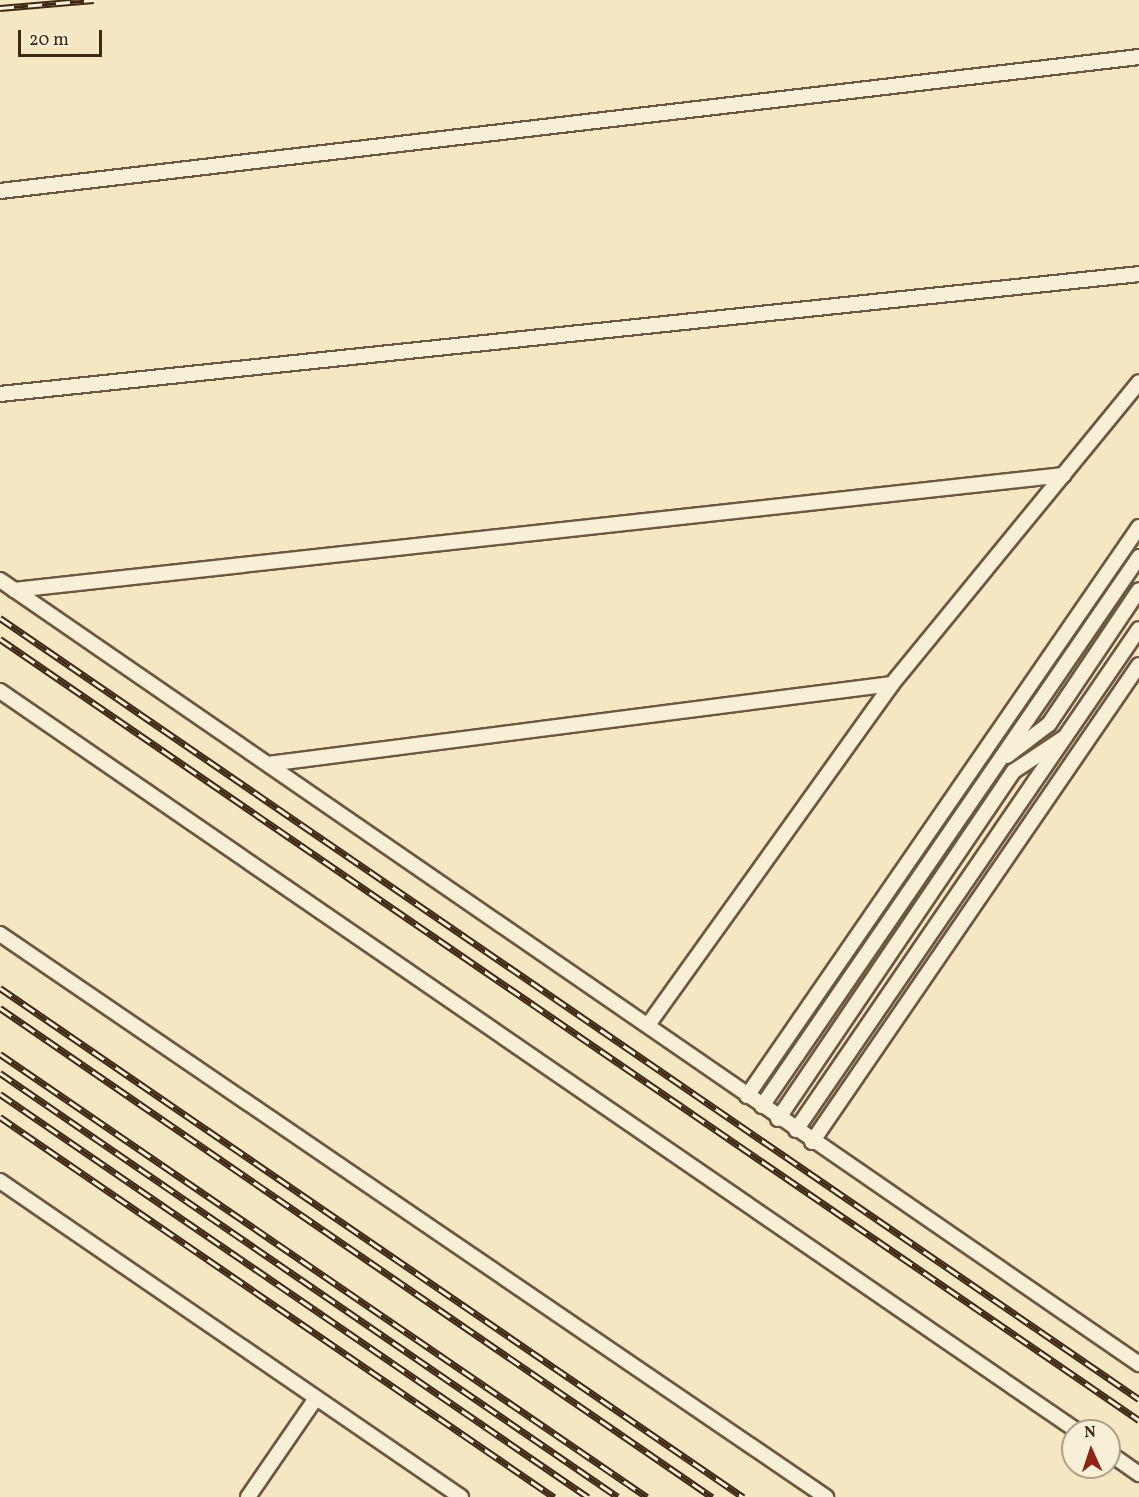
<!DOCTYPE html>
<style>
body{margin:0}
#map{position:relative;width:1139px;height:1497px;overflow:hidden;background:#f5e7c1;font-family:Vollkorn,serif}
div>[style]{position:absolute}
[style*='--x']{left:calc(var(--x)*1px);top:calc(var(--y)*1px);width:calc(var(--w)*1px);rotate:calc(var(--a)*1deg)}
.roads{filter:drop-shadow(2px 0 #6c5840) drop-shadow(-2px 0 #6c5840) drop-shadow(0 2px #6c5840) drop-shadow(0 -2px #6c5840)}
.lane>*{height:14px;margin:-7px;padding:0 7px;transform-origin:7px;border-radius:7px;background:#f8efd7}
.rail>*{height:7px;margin-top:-3.5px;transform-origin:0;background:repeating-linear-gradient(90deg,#f8efd7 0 14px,#3f2815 0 28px);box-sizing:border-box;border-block:2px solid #3f2815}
span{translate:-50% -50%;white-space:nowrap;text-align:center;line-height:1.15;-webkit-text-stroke:6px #f8efd7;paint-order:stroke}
.north{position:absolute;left:1061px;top:1419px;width:60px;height:60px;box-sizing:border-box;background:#f8efd7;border:2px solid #ae9f89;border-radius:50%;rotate:357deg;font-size:16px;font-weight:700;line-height:24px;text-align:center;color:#3f2815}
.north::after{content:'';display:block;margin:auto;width:21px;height:27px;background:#8f2418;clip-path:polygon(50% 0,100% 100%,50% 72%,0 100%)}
.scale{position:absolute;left:18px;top:30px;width:84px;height:27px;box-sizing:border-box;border:3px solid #3f2815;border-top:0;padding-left:8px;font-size:18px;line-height:21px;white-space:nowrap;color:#3f2815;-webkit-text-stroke:4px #f8efd7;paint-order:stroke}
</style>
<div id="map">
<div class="roads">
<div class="lane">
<i style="--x:0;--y:191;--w:1147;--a:-6.71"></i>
<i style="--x:0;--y:394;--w:1145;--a:-6.01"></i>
<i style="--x:0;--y:580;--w:1383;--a:34.54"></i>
<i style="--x:14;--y:590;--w:1056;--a:-6.25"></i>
<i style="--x:0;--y:691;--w:1307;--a:34.49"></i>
<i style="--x:1007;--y:756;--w:53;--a:-37.3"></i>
<i style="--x:1049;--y:724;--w:161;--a:-56.1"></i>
<i style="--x:268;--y:764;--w:629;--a:-7.31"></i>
<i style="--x:0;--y:934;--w:1000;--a:34.28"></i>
<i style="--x:648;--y:1025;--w:419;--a:-54.4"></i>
<i style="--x:892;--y:684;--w:390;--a:-50.7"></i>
<i style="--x:747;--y:1096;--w:691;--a:-55.44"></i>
<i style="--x:762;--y:1106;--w:666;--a:-55.52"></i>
<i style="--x:778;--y:1119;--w:420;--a:-55.9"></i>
<i style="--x:1014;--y:771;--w:58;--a:-33.7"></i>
<i style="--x:796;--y:1130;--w:607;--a:-55.6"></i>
<i style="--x:812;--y:1142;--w:578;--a:-55.57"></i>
<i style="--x:0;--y:1181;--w:559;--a:34.43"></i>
<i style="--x:1109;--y:1453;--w:37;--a:35"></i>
<i style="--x:248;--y:1497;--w:120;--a:-55.5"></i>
</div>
</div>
<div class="rail">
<i style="--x:0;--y:8;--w:94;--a:-4.9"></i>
<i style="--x:0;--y:618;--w:1381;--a:34.44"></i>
<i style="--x:0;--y:639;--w:1381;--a:34.44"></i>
<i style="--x:0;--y:988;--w:901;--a:34.41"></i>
<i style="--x:0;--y:1008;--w:864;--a:34.48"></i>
<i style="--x:0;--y:1054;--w:784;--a:34.4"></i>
<i style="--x:0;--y:1073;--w:749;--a:34.45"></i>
<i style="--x:0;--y:1094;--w:713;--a:34.43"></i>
<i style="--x:0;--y:1117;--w:672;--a:34.45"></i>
</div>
<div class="north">N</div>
<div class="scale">20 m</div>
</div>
